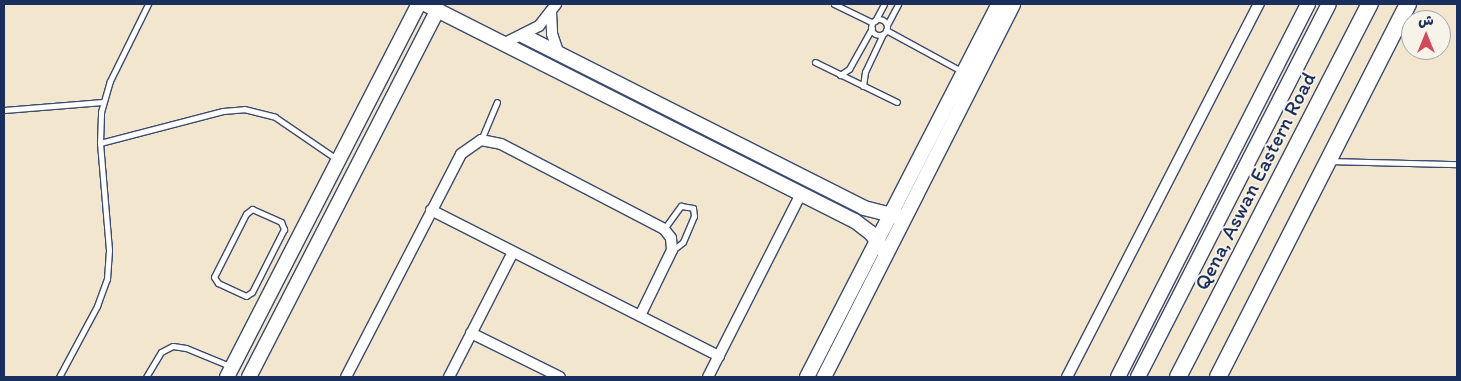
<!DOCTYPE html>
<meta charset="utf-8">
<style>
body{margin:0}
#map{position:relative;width:1461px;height:381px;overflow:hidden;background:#f2e6ce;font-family:Itim,"Playpen Sans Arabic",sans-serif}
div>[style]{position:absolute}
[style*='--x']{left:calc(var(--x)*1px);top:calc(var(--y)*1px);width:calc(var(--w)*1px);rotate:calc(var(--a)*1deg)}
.roads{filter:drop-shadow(1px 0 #3b4a6f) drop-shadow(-1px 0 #3b4a6f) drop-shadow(0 1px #3b4a6f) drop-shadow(0 -1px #3b4a6f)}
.lane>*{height:5px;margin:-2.5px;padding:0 2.5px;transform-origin:2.5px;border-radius:2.5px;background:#fff}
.lane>.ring{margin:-2.5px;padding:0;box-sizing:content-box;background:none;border:5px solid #fff;border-radius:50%}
.street>*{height:10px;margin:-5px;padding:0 5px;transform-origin:5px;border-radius:5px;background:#fff}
.secondary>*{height:14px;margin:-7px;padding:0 7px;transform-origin:7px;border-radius:7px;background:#fff}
.primary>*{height:16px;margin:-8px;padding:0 8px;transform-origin:8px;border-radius:8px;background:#fff}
span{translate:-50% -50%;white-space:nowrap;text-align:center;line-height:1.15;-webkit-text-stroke:4px #f7f3e8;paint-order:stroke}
.street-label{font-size:21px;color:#1b2f5e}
.frame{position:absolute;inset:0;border:5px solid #1b2f5e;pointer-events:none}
.north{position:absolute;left:1401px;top:10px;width:50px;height:50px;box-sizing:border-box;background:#f7f3e8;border:1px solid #9fa5b1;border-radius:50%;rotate:0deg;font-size:14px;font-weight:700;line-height:20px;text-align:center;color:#1b2f5e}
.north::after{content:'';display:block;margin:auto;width:18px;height:22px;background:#d1495b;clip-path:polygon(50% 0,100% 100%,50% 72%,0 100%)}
</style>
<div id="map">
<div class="roads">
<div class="lane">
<i style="--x:834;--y:4;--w:43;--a:26"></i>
<i class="ring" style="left:871px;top:19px;width:11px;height:11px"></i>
<i style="--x:875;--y:21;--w:19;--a:-62"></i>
<i style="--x:887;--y:25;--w:24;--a:-62"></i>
<i style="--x:886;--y:30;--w:88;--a:28.6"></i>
<i style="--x:815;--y:62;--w:91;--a:26"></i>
<i style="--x:840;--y:75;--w:11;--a:-34"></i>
<i style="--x:849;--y:69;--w:47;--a:-60.7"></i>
<i style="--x:863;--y:86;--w:14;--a:-82"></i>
<i style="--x:865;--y:72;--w:42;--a:-64.7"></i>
<i style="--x:4;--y:110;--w:99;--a:-4.6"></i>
<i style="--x:481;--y:140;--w:41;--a:-67.2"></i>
<i style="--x:100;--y:143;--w:127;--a:-14.6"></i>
<i style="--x:223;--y:111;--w:21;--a:-5"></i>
<i style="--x:244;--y:109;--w:32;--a:14"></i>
<i style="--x:275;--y:117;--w:76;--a:34.3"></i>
<i style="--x:1330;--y:161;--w:127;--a:1.4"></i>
<i style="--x:252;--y:209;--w:32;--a:24"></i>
<i style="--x:281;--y:222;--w:8;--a:67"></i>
<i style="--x:284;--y:229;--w:71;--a:116.9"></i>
<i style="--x:252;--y:292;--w:7;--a:146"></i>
<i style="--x:246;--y:296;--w:31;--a:-155"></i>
<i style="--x:218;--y:283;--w:7;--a:-124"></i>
<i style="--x:214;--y:277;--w:71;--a:-63.1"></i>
<i style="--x:246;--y:214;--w:8;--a:-40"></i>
<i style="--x:664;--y:229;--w:29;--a:-54"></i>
<i style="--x:681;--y:206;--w:12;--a:9"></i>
<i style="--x:693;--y:208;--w:8;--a:83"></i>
<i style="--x:694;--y:216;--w:28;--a:113"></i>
<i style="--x:683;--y:242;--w:13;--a:141"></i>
<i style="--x:59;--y:377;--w:81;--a:-61.8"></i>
<i style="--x:97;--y:306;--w:29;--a:-70"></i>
<i style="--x:107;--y:279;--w:29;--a:-86"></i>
<i style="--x:109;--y:250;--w:107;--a:-94.8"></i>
<i style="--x:100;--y:143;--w:31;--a:-88"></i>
<i style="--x:101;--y:112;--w:32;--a:-74"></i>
<i style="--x:110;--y:81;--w:86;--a:-63.7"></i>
<i style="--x:146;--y:377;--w:29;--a:-59"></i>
<i style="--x:161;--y:352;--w:13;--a:-27"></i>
<i style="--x:173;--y:346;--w:13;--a:9"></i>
<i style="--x:186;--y:348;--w:50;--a:22.4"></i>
</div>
<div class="street">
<i style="--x:551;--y:12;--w:22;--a:87"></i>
<i style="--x:552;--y:34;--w:21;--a:71"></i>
<i style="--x:503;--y:44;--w:40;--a:-26.6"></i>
<i style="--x:539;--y:26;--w:28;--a:-52"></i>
<i style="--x:431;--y:210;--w:323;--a:26.9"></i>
<i style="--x:471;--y:333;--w:99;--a:26.3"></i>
<i style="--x:346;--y:377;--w:251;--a:-62.7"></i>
<i style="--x:461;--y:154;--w:24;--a:-35"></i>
<i style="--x:481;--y:140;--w:20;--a:11"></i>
<i style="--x:501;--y:144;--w:184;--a:27.5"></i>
<i style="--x:664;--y:229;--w:11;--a:52"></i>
<i style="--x:671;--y:238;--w:12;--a:85"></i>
<i style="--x:672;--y:250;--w:73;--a:115.9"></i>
<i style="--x:449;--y:377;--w:140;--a:-62.9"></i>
<i style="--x:708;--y:377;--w:205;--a:-63.1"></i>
<i style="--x:1067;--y:377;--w:420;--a:-62.8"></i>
</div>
<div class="secondary">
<i style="--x:425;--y:4;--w:482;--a:26.8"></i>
<i style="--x:855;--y:221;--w:20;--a:37"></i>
<i style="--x:871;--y:233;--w:25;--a:53"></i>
<i style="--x:524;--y:36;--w:381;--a:26.8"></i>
<i style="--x:864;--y:208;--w:41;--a:14"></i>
<i style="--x:227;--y:377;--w:420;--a:-62.8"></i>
<i style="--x:249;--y:377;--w:413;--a:-62.8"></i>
<i style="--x:807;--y:377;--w:420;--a:-62.8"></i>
<i style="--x:824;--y:377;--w:418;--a:-63.1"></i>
<i style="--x:1118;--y:377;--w:419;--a:-63"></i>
<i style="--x:1138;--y:377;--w:419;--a:-62.9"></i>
</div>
<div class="primary">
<i style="--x:1178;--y:377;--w:420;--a:-62.8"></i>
<i style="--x:1218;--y:377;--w:419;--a:-63"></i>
</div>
</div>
<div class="street-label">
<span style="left:1255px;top:181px;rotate:-63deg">Qena, Aswan Eastern Road</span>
</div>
<div class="frame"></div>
<div class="north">ش</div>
</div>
